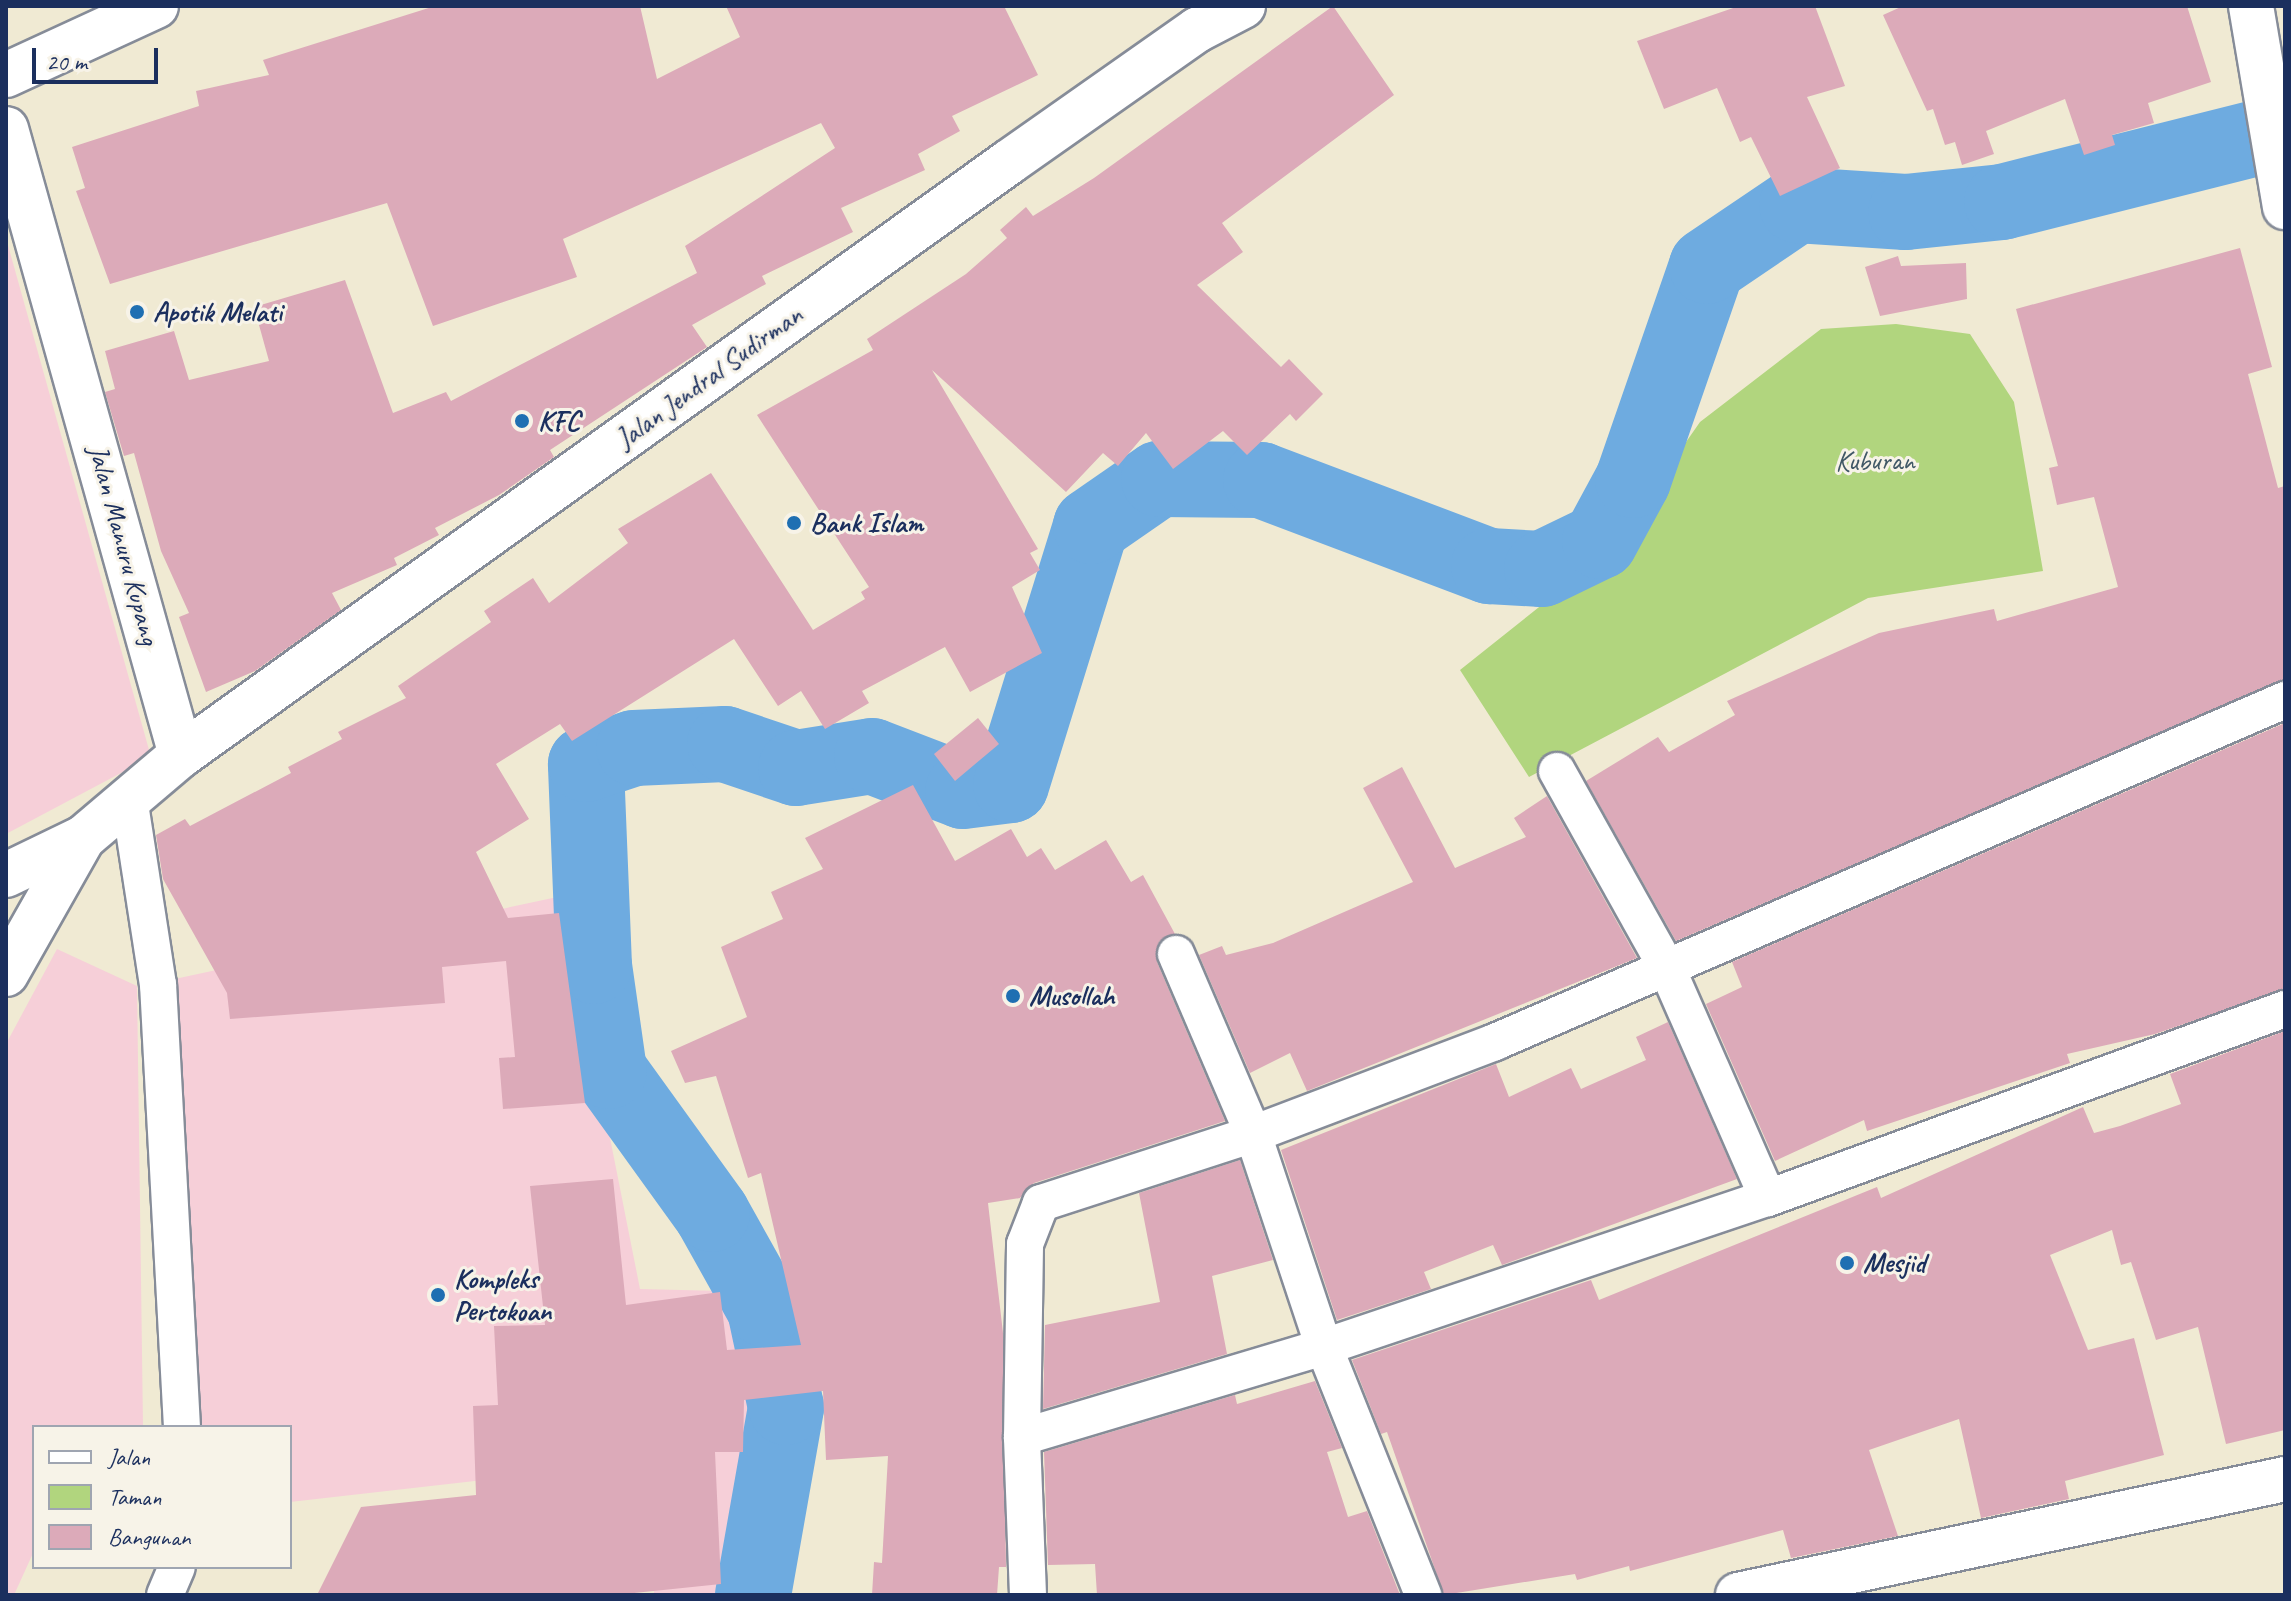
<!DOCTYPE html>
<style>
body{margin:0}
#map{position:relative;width:2291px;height:1601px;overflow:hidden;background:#f0ead3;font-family:Caveat,sans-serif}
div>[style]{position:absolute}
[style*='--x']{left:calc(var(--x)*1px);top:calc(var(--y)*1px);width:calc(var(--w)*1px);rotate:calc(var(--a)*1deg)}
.built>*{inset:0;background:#f6cfd8}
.green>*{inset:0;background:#b1d57e}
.river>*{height:76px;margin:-38px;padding:0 38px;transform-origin:38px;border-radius:38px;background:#6eabe0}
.building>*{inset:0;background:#dcaab9}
.roads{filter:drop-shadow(2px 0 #868c98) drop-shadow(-2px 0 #868c98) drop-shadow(0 2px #868c98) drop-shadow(0 -2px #868c98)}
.minor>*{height:36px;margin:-18px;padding:0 18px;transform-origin:18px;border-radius:18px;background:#fff}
.secondary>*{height:44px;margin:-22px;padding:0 22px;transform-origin:22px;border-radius:22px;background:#fff}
.primary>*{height:44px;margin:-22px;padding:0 22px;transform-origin:22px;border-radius:22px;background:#fff}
.trunk>*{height:44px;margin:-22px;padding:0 22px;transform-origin:22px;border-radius:22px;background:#fff}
.dots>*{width:22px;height:22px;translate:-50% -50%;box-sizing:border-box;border:4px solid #f7f3e8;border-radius:50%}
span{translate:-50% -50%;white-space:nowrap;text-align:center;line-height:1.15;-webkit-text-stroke:6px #f7f3e8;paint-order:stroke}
.poi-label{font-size:28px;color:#1b2f5e;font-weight:700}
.left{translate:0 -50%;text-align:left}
.street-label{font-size:28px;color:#1b2f5e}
.park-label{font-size:28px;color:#405866}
.frame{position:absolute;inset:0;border:8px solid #1b2f5e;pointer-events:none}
.legend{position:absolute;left:32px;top:1425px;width:260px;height:144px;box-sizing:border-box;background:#f7f3e8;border:2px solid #9fa5b1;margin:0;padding:10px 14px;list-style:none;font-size:24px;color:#1b2f5e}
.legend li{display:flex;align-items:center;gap:16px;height:40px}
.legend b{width:40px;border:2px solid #9fa5b1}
.scale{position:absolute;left:32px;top:48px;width:126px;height:36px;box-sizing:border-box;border:4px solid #1b2f5e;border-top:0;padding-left:10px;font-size:24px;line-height:28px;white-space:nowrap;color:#1b2f5e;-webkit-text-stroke:6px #f7f3e8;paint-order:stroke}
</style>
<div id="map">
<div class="built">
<i style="clip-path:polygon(6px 238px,151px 757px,6px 834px)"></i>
<i style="clip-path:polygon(562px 896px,640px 1289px,722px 1291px,766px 1332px,775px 1396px,740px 1595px,654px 1595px,651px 1461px,290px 1502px,290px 1427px,191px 1427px,170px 980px)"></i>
<i style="clip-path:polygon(57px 949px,137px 986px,143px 1425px,34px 1427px,34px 1551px,14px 1595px,6px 1595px,6px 1044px)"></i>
</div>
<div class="green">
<i style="clip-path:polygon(1896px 324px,1970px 334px,2014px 402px,2043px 571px,1868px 598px,1529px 777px,1460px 670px,1553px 596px,1631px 521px,1700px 422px,1821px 329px)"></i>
</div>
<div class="river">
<i style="--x:753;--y:1595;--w:191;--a:-80"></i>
<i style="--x:786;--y:1407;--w:100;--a:-102.1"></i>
<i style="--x:765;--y:1309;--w:109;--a:-119.2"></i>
<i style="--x:712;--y:1214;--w:176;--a:-125.8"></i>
<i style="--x:609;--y:1071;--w:106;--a:-98.1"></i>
<i style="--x:594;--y:966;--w:202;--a:-92.3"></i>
<i style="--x:586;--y:764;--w:51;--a:-18.4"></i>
<i style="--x:634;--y:748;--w:91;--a:-2.5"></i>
<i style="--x:725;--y:744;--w:75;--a:18.7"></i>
<i style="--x:796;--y:768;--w:77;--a:-9"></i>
<i style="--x:872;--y:756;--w:97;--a:21"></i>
<i style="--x:963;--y:791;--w:48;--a:-7.1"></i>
<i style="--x:1011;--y:785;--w:271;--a:-72.8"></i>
<i style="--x:1091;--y:526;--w:83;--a:-34.7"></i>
<i style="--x:1159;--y:479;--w:102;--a:0.6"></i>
<i style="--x:1261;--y:480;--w:244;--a:20.7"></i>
<i style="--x:1489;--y:566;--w:53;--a:3.2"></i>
<i style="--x:1542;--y:569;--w:64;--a:-25.8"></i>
<i style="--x:1600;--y:541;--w:69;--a:-61.6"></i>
<i style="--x:1633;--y:480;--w:226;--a:-70.9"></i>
<i style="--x:1707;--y:266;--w:109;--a:-34.1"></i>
<i style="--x:1797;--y:205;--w:109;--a:3.7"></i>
<i style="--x:1906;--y:212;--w:97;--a:-5.9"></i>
<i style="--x:2002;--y:202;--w:292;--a:-14.1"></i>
</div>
<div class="building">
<i style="clip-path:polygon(435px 6px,640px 6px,657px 79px,740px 37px,726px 6px,1004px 6px,1038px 75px,952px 116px,960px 131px,918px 154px,925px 170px,841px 208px,853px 232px,762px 276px,766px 284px,692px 325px,707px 347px,550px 450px,554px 457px,499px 495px,435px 528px,439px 535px,394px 558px,397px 565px,332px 593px,341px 610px,255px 671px,206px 692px,179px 617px,189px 613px,161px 551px,134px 453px,124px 456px,105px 392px,115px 389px,105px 351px,174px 331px,189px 380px,269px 361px,254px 307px,345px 280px,393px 413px,446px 392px,451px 401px,697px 273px,685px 246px,835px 148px,821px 123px,563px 239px,577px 277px,433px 326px,387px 203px,110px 284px,76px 191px,85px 188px,72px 147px,199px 106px,196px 91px,269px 75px,263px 60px)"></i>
<i style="clip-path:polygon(1333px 6px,1394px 95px,1222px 223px,1243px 252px,1197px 285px,1281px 367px,1289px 359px,1323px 394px,1296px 421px,1290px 414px,1247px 455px,1223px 431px,1173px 469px,1146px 433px,1118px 466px,1103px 453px,1066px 492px,932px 370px,1038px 549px,1030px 553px,1040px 570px,1012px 587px,1042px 653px,970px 692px,945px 647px,862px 691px,869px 703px,825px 729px,801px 691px,778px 706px,734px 639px,572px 741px,560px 724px,496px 764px,529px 819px,476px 852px,508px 918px,559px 913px,585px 1103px,503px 1109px,499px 1058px,515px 1057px,506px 961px,442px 967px,445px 1003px,230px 1019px,227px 993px,163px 879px,156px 835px,185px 819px,190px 826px,291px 773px,288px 767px,342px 739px,338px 732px,406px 698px,398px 686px,491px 622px,484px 611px,533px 578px,549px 603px,628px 543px,618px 529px,711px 473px,813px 630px,865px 599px,861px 592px,869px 587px,757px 415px,873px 350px,867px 339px,966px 274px,1007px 238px,1000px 230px,1026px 207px,1033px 216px,1094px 178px)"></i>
<i style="clip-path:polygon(1739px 6px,1815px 6px,1845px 86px,1807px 97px,1840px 168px,1780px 196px,1751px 137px,1740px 142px,1717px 88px,1664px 109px,1637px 41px)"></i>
<i style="clip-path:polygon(1903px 6px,2187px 6px,2211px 82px,2148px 103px,2154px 123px,2112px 135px,2115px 145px,2084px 155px,2065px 99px,1986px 131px,1994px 154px,1962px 165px,1955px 142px,1945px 145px,1933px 109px,1927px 111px,1883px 15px)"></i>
<i style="clip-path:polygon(2240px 248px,2272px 367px,2248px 374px,2278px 488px,2285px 486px,2285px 679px,1676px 941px,1586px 781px,1658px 737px,1669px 752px,1735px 715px,1727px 701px,1879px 633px,1994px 609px,1997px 621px,2118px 587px,2094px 497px,2057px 505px,2049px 468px,2058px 466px,2016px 309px)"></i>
<i style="clip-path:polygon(1898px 256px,1901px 266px,1966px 263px,1967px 299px,1880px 316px,1865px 267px)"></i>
<i style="clip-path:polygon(978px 718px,999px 744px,955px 781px,934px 754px)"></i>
<i style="clip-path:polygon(2285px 723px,2285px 989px,2155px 1034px,2067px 1054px,2070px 1063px,1867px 1131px,1864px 1120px,1775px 1161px,1706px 1004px,1742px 987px,1732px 962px)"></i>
<i style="clip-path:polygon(1402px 767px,1455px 868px,1526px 837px,1514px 818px,1547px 796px,1637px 958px,1307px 1091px,1290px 1053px,1250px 1073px,1199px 955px,1222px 946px,1226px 955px,1273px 943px,1413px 882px,1363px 788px)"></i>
<i style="clip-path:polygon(913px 785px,955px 861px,1011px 829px,1027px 857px,1041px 848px,1055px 870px,1106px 840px,1131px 882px,1143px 875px,1175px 934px,1159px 942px,1157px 962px,1225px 1121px,1034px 1183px,1020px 1198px,988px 1203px,1003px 1333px,1006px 1567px,999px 1567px,997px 1595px,872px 1595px,874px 1562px,882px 1563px,888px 1456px,826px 1460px,823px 1391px,744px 1400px,743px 1452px,715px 1452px,721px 1584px,615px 1595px,317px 1595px,361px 1507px,476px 1495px,473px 1406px,498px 1405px,494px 1326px,545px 1325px,530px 1186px,613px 1179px,626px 1305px,720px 1292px,727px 1350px,801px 1345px,761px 1173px,748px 1178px,716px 1076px,685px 1083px,671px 1051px,747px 1017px,721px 947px,783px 919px,771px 892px,823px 869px,805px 838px)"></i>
<i style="clip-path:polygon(1668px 1022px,1737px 1179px,1502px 1265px,1493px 1245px,1424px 1272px,1431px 1289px,1337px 1320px,1281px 1150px,1496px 1064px,1509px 1097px,1571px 1068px,1581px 1089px,1646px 1060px,1636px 1037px)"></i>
<i style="clip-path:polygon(2285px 1031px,2285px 1430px,2226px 1444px,2198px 1327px,2156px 1340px,2131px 1262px,2121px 1265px,2112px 1230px,2050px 1255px,2088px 1350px,2134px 1338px,2164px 1455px,2065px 1481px,2069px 1499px,1981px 1518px,1959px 1419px,1869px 1450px,1898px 1536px,1791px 1558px,1783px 1530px,1630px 1571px,1629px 1566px,1577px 1580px,1575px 1574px,1444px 1595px,1387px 1432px,1381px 1434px,1352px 1360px,1591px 1280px,1599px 1300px,1877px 1187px,1881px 1198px,2083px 1107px,2094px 1133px,2120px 1126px,2181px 1104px,2170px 1074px)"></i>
<i style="clip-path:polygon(1240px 1160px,1273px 1260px,1212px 1276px,1227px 1354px,1043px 1409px,1045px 1325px,1160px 1302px,1139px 1193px)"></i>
<i style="clip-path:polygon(1315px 1381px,1342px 1448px,1327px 1452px,1348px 1517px,1367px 1511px,1400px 1595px,1097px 1595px,1095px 1564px,1048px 1565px,1044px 1452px,1235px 1395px,1237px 1404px)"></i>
</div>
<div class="roads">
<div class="minor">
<i style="--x:1557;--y:771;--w:223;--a:60.8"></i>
<i style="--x:1666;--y:966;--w:253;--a:66.3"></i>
<i style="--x:130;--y:804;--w:182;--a:81.2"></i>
<i style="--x:158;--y:984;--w:444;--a:86.9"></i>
<i style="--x:1176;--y:954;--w:196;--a:66.8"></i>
<i style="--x:1253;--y:1134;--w:225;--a:71.6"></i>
<i style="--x:1324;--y:1347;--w:267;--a:68.2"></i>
<i style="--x:1022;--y:1437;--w:193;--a:-89.1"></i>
<i style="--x:1025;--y:1244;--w:44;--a:-68.7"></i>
<i style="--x:1041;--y:1203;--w:223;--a:-18"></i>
<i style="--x:1253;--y:1134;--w:259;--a:-20.8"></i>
<i style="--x:1495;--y:1042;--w:861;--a:-23.41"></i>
<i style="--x:165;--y:1595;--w:30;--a:-67"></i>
<i style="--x:1028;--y:1595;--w:158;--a:-92.2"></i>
<i style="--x:1022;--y:1437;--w:315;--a:-16.6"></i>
<i style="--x:1324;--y:1347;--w:468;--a:-18.6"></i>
<i style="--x:1768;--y:1198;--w:550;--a:-20.08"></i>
</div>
<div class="secondary">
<i style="--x:2251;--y:6;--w:204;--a:80.4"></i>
<i style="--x:1738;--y:1595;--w:559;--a:-11.97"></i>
</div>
<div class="primary">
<i style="--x:6;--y:75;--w:165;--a:-24.7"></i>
<i style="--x:6;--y:129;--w:650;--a:74.38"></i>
<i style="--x:6;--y:875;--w:85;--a:-25.7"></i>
</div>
<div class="trunk">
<i style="--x:6;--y:974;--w:156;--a:-60.5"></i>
<i style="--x:83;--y:838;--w:128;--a:-40.3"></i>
<i style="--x:181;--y:755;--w:1018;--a:-35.61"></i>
<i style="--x:1009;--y:162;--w:230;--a:-35.1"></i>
<i style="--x:1197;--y:30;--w:52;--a:-27.6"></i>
</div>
</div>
<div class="dots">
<i style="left:137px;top:312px;background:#1f6fb2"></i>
<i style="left:522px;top:421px;background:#1f6fb2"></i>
<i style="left:794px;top:523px;background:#1f6fb2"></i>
<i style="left:1013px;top:996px;background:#1f6fb2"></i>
<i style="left:1847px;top:1263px;background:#1f6fb2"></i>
<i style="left:438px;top:1295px;background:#1f6fb2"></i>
</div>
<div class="poi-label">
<span class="left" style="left:153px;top:312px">Apotik Melati</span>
<span class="left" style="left:538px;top:421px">KFC</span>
<span class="left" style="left:810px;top:523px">Bank Islam</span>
<span class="left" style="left:1029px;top:996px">Musollah</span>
<span class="left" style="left:1863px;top:1263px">Mesjid</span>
<span class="left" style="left:454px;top:1295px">Kompleks<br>Pertokoan</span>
</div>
<div class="street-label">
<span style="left:709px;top:377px;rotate:-36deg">Jalan Jendral Sudirman</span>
<span style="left:124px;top:545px;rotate:75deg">Jalan Manuru Kupang</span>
</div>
<div class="park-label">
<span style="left:1875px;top:461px">Kuburan</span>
</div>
<div class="frame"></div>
<ul class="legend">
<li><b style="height:10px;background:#fff"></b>Jalan</li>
<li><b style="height:22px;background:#b1d57e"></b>Taman</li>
<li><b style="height:22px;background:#dcaab9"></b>Bangunan</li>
</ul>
<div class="scale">20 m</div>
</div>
